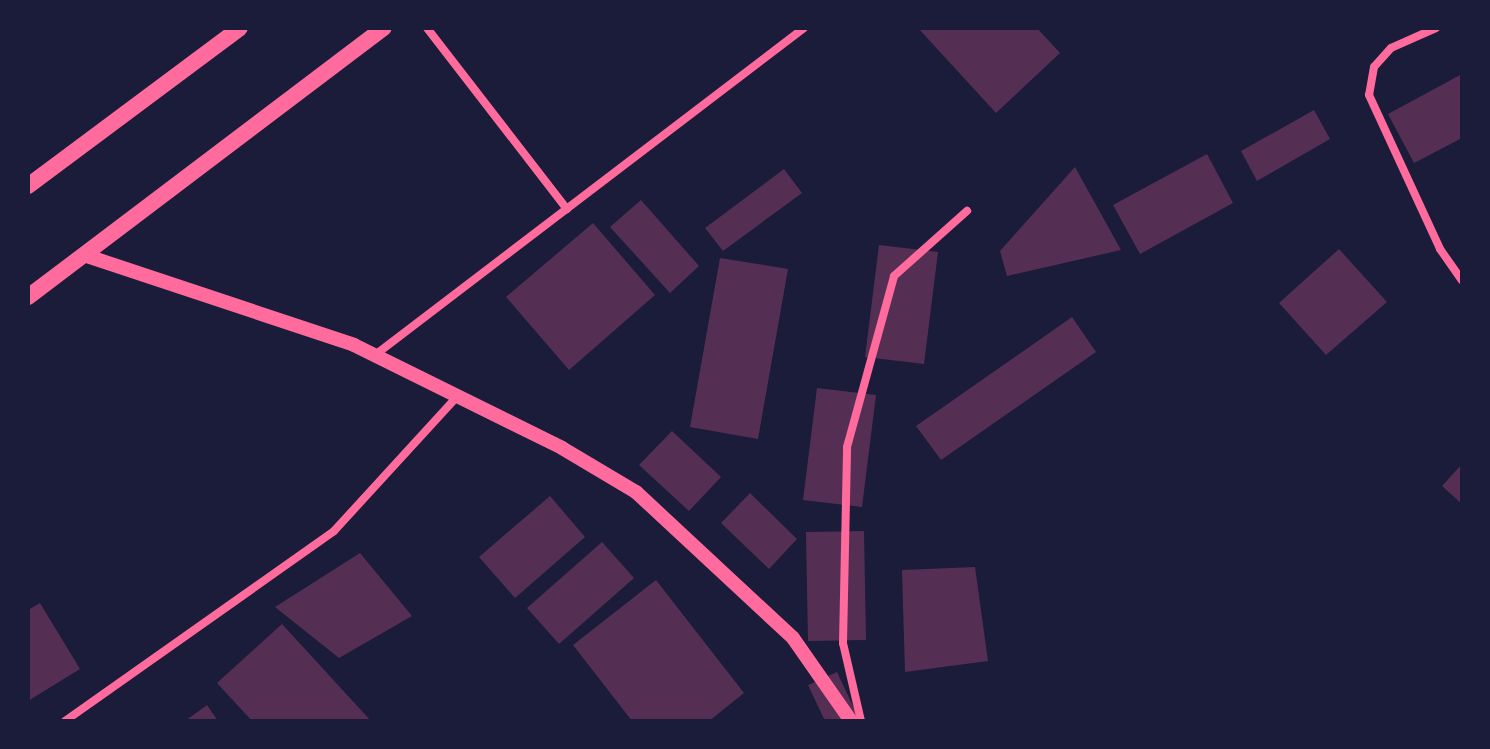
<!DOCTYPE html>
<style>
body{margin:0}
#map{position:relative;width:1490px;height:749px;overflow:hidden;background:#1b1b3a;font-family:"Public Sans",sans-serif}
div>[style]{position:absolute}
[style*='--x']{left:calc(var(--x)*1px);top:calc(var(--y)*1px);width:calc(var(--w)*1px);rotate:calc(var(--a)*1deg)}
.building>*{inset:0;background:#542f53}
.minor>*{height:8px;margin:-4px;padding:0 4px;transform-origin:4px;border-radius:4px;background:#ff6b9d}
.tertiary>*{height:14px;margin:-7px;padding:0 7px;transform-origin:7px;border-radius:7px;background:#ff6b9d}
.secondary>*{height:16px;margin:-8px;padding:0 8px;transform-origin:8px;border-radius:8px;background:#ff6b9d}
span{translate:-50% -50%;white-space:nowrap;text-align:center;line-height:1.15;-webkit-text-stroke:7px #1b1b3a;paint-order:stroke}
.frame{position:absolute;inset:0;border:30px solid #1b1b3a;pointer-events:none}
</style>
<div id="map">
<div class="building">
<i style="clip-path:polygon(918px 28px,1037px 28px,1060px 53px,996px 113px)"></i>
<i style="clip-path:polygon(1462px 74px,1462px 138px,1414px 163px,1388px 114px)"></i>
<i style="clip-path:polygon(1314px 110px,1330px 139px,1257px 181px,1241px 151px)"></i>
<i style="clip-path:polygon(1207px 154px,1233px 203px,1140px 254px,1113px 205px)"></i>
<i style="clip-path:polygon(1075px 167px,1121px 250px,1007px 276px,1000px 251px)"></i>
<i style="clip-path:polygon(784px 169px,802px 193px,723px 251px,705px 228px)"></i>
<i style="clip-path:polygon(641px 200px,699px 266px,670px 293px,610px 227px)"></i>
<i style="clip-path:polygon(593px 223px,655px 295px,569px 370px,506px 297px)"></i>
<i style="clip-path:polygon(879px 245px,938px 252px,924px 364px,865px 357px)"></i>
<i style="clip-path:polygon(1339px 249px,1387px 302px,1326px 355px,1279px 303px)"></i>
<i style="clip-path:polygon(720px 258px,788px 269px,758px 439px,690px 427px)"></i>
<i style="clip-path:polygon(1072px 317px,1096px 352px,941px 460px,916px 426px)"></i>
<i style="clip-path:polygon(817px 388px,876px 395px,862px 507px,803px 500px)"></i>
<i style="clip-path:polygon(672px 431px,721px 477px,689px 511px,639px 465px)"></i>
<i style="clip-path:polygon(1462px 464px,1462px 504px,1442px 486px)"></i>
<i style="clip-path:polygon(750px 493px,797px 539px,769px 569px,721px 523px)"></i>
<i style="clip-path:polygon(550px 496px,585px 537px,515px 598px,479px 557px)"></i>
<i style="clip-path:polygon(864px 531px,866px 640px,808px 641px,806px 532px)"></i>
<i style="clip-path:polygon(602px 542px,634px 578px,559px 644px,527px 608px)"></i>
<i style="clip-path:polygon(360px 553px,412px 616px,339px 658px,275px 607px)"></i>
<i style="clip-path:polygon(975px 567px,988px 661px,905px 672px,902px 570px)"></i>
<i style="clip-path:polygon(656px 580px,744px 693px,709px 721px,632px 721px,573px 645px)"></i>
<i style="clip-path:polygon(40px 603px,80px 669px,28px 701px,28px 610px)"></i>
<i style="clip-path:polygon(282px 624px,371px 721px,252px 721px,217px 683px)"></i>
<i style="clip-path:polygon(837px 672px,860px 721px,825px 721px,808px 685px)"></i>
<i style="clip-path:polygon(207px 705px,218px 721px,185px 721px)"></i>
</div>
<div class="minor">
<i style="--x:427;--y:28;--w:229;--a:52.3"></i>
<i style="--x:1436;--y:28;--w:49;--a:156"></i>
<i style="--x:1391;--y:48;--w:25;--a:132"></i>
<i style="--x:1374;--y:67;--w:28;--a:100"></i>
<i style="--x:1369;--y:95;--w:170;--a:65.2"></i>
<i style="--x:1440;--y:249;--w:38;--a:55"></i>
<i style="--x:375;--y:355;--w:539;--a:-37.32"></i>
<i style="--x:65;--y:721;--w:329;--a:-35.2"></i>
<i style="--x:334;--y:531;--w:182;--a:-47.5"></i>
<i style="--x:861;--y:721;--w:80;--a:-103"></i>
<i style="--x:843;--y:643;--w:196;--a:-88.8"></i>
<i style="--x:847;--y:447;--w:177;--a:-74.6"></i>
<i style="--x:894;--y:276;--w:98;--a:-41.7"></i>
</div>
<div class="tertiary">
<i style="--x:87;--y:256;--w:281;--a:18.4"></i>
<i style="--x:354;--y:345;--w:232;--a:26.3"></i>
<i style="--x:562;--y:448;--w:86;--a:30.7"></i>
<i style="--x:636;--y:492;--w:214;--a:42.9"></i>
<i style="--x:793;--y:638;--w:101;--a:55.1"></i>
</div>
<div class="secondary">
<i style="--x:28;--y:186;--w:264;--a:-36.7"></i>
<i style="--x:28;--y:297;--w:446;--a:-37.1"></i>
</div>
<div class="frame"></div>
</div>
